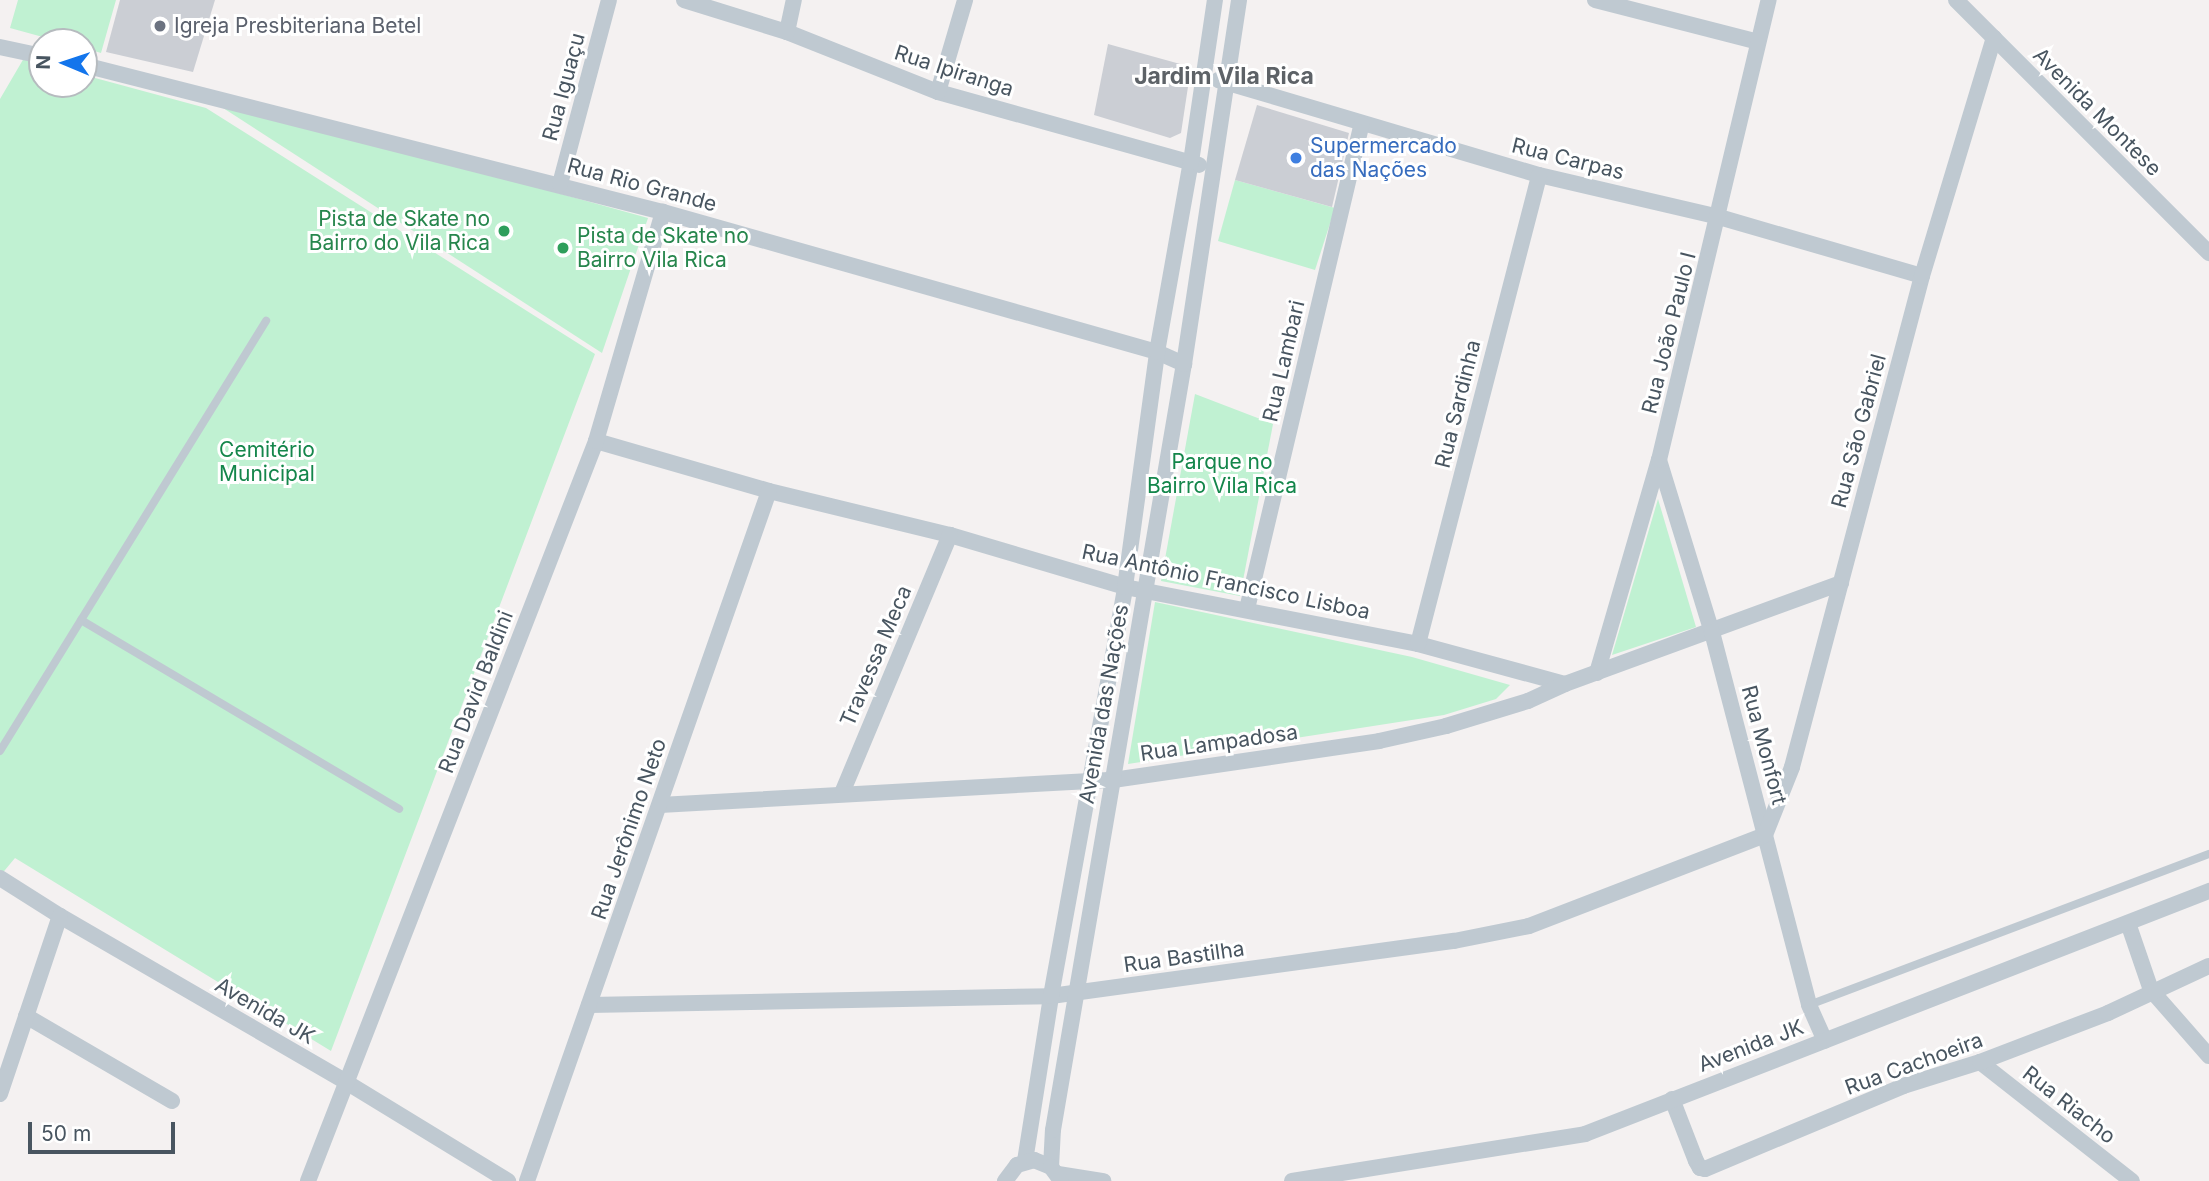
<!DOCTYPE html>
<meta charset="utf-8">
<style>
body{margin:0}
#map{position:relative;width:2209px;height:1181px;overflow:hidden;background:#f4f1f1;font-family:Inter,sans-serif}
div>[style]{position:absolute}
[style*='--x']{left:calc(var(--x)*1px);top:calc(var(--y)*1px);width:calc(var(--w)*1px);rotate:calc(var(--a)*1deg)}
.green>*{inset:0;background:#c0f1d2}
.building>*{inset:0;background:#cbced4}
.lane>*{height:8px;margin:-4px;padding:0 4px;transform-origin:4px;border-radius:4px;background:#bfc9d1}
.street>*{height:16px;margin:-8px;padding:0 8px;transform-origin:8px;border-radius:8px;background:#bfc9d1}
.dots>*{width:19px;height:19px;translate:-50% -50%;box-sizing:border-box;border:4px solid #fff;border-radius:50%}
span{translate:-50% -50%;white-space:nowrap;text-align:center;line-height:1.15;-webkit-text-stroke:6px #fff;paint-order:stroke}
.worship-label{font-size:21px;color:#5b616d}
.left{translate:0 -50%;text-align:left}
.street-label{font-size:21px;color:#485560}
.shop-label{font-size:21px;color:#366cbe}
.leisure-label{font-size:21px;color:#27864d}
.right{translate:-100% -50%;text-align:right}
.park-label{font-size:21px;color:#14864b}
.neighbourhood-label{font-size:23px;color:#5d6267;font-weight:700}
.north{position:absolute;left:28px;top:28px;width:70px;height:70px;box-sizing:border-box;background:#fff;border:2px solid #b6bbbf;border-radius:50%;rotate:272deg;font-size:19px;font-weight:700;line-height:28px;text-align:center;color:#485560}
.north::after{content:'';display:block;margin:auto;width:24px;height:32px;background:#1375ec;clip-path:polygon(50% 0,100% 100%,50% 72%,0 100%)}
.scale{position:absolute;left:28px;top:1122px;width:147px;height:32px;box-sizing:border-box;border:4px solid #485560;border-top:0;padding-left:9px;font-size:21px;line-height:24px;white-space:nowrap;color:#485560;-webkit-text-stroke:5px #fff;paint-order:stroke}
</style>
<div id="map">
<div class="green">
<i style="clip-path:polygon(18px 0,116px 0,101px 53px,84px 48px,84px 42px,61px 42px,10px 28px)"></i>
<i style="clip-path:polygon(24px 58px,42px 63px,42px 84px,84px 84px,84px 75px,206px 108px,595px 354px,331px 1051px,15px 858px,0 876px,0 99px)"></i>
<i style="clip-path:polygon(203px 95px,648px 218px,602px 353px)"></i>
<i style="clip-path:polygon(1235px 180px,1335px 208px,1315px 270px,1218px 241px)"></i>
<i style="clip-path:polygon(1195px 394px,1273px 424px,1240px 596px,1161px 581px)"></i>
<i style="clip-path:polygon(1658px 499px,1696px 627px,1612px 655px)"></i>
<i style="clip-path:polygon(1155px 602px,1412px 657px,1510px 685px,1496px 699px,1444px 715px,1128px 764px)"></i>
</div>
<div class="building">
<i style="clip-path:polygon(120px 0,215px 0,193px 72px,106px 52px)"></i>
<i style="clip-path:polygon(1108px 44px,1191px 67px,1181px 133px,1170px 138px,1094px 115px)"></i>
<i style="clip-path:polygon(1257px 105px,1349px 133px,1332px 207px,1235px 180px)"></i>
</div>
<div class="lane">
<i style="--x:81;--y:620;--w:370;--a:30.7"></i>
<i style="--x:0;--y:751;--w:506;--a:-58.26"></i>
<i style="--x:1809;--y:1005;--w:428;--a:-20.7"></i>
</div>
<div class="street">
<i style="--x:684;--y:0;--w:108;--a:17.3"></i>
<i style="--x:787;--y:32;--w:162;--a:21.7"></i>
<i style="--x:938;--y:92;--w:271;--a:15.6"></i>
<i style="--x:1595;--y:0;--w:168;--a:14.4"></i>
<i style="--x:1956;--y:0;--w:358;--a:45"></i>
<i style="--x:787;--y:32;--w:33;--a:-78"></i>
<i style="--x:0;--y:47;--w:43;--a:12.1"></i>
<i style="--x:84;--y:65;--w:597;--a:14.25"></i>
<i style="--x:663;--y:212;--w:513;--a:15.82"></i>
<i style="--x:1157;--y:352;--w:30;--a:24"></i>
<i style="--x:1218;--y:80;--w:335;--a:16.5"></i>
<i style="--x:1539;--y:175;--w:185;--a:13.1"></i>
<i style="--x:1719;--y:217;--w:211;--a:16.2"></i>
<i style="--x:938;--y:92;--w:96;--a:-73.6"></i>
<i style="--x:560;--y:184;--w:190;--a:-75.1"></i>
<i style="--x:596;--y:441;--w:180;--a:16.1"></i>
<i style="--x:769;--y:491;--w:186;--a:13.7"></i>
<i style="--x:950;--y:535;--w:183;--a:16.5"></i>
<i style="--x:1125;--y:587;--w:298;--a:11"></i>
<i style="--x:1418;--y:644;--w:152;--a:15.2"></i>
<i style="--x:1565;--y:684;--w:294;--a:-20.1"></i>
<i style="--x:1659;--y:460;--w:180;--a:72.9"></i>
<i style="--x:1712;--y:632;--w:385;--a:75.4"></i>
<i style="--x:1809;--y:1005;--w:39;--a:66"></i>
<i style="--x:1247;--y:609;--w:498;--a:-76.7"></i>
<i style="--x:1418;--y:644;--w:484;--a:-75.5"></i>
<i style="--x:1597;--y:673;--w:222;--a:-73.8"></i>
<i style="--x:1659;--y:460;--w:473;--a:-76.6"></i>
<i style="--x:842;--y:793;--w:280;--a:-67.3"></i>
<i style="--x:660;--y:805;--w:454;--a:-3.2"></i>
<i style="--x:1113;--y:780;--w:269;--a:-8.3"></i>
<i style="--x:1379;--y:741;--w:69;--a:-12.6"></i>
<i style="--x:1446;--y:726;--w:86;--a:-17"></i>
<i style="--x:1528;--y:701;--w:41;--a:-24.7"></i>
<i style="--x:0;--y:878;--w:71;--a:32.3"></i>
<i style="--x:60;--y:916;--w:331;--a:30.1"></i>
<i style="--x:346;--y:1082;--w:190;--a:31.4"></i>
<i style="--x:2128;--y:923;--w:71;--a:71.1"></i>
<i style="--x:2151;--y:990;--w:88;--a:48.7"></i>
<i style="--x:589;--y:1005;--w:462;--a:-1.1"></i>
<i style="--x:1051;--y:996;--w:407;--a:-7.8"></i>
<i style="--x:1454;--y:941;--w:76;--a:-11.3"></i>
<i style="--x:1529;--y:926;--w:253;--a:-21.1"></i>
<i style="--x:1765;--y:835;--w:73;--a:-68.3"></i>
<i style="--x:1792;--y:767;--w:508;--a:-75.17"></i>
<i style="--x:1922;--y:276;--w:249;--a:-73.2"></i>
<i style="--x:26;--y:1016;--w:169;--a:30.2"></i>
<i style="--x:1980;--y:1062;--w:193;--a:38.1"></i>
<i style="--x:0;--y:1094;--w:188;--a:-71.4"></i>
<i style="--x:1672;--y:1099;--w:66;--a:68.8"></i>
<i style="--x:1696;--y:1161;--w:8;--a:60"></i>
<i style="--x:1700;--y:1168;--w:5;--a:11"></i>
<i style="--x:1705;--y:1169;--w:215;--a:-22.7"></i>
<i style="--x:1903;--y:1086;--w:81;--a:-17.3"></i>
<i style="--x:1980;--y:1062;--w:137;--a:-20.9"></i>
<i style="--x:2108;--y:1013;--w:111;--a:-25"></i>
<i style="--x:1025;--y:1161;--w:167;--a:-81"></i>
<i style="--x:1051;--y:996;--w:416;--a:-79.7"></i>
<i style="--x:1125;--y:587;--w:237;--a:-82.2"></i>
<i style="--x:1157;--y:352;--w:193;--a:-79.9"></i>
<i style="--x:1191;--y:162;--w:164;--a:-81.6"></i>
<i style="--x:1051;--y:1167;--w:37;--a:-87"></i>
<i style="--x:1053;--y:1130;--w:777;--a:-80.3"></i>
<i style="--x:1184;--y:364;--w:368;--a:-81.4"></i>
<i style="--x:1058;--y:1174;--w:46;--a:8.8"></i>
<i style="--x:308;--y:1181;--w:794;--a:-68.73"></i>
<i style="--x:596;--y:441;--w:239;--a:-73.7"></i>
<i style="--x:527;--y:1181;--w:731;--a:-70.67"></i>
<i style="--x:1005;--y:1181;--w:20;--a:-53"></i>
<i style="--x:1017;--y:1165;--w:18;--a:-16"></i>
<i style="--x:1034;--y:1160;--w:18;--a:22"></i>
<i style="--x:1051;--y:1167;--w:17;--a:54"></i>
<i style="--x:1292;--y:1181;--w:297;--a:-9.1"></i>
<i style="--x:1585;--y:1134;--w:670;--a:-21.28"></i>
</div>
<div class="dots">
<i style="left:160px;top:26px;background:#6b7280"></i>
<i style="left:1296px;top:158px;background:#3f7fe0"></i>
<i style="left:504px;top:231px;background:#2e9e5b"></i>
<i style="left:563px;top:248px;background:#2e9e5b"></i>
</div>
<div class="worship-label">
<span class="left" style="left:174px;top:26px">Igreja Presbiteriana Betel</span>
</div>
<div class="street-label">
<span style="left:954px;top:71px;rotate:18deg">Rua Ipiranga</span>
<span style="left:564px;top:87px;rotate:-75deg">Rua Iguaçu</span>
<span style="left:2097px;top:112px;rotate:45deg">Avenida Montese</span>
<span style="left:1568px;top:159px;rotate:14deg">Rua Carpas</span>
<span style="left:642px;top:185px;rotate:15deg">Rua Rio Grande</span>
<span style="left:1669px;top:333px;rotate:-76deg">Rua João Paulo I</span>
<span style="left:1284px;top:361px;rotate:-77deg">Rua Lambari</span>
<span style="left:1458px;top:404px;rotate:-76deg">Rua Sardinha</span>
<span style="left:1859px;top:431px;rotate:-75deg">Rua São Gabriel</span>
<span style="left:1226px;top:582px;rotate:12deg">Rua Antônio Francisco Lisboa</span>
<span style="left:876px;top:656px;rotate:-67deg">Travessa Meca</span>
<span style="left:476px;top:692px;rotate:-69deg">Rua David Baldini</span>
<span style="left:1104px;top:704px;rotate:-80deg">Avenida das Nações</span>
<span style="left:1219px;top:743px;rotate:-8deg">Rua Lampadosa</span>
<span style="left:1764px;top:745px;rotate:75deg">Rua Monfort</span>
<span style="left:629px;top:829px;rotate:-71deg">Rua Jerônimo Neto</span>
<span style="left:1184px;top:957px;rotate:-8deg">Rua Bastilha</span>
<span style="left:265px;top:1011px;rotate:30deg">Avenida JK</span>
<span style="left:1751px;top:1046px;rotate:-21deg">Avenida JK</span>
<span style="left:1914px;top:1064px;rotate:-20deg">Rua Cachoeira</span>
<span style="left:2069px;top:1105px;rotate:38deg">Rua Riacho</span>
</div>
<div class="shop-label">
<span class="left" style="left:1310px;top:158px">Supermercado<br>das Nações</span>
</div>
<div class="leisure-label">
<span class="right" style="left:490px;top:231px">Pista de Skate no<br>Bairro do Vila Rica</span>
<span class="left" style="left:577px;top:248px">Pista de Skate no<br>Bairro Vila Rica</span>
</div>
<div class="park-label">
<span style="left:267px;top:462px">Cemitério<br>Municipal</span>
<span style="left:1222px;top:474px">Parque no<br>Bairro Vila Rica</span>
</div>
<div class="neighbourhood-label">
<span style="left:1224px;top:76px">Jardim Vila Rica</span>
</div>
<div class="north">N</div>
<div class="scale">50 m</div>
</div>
